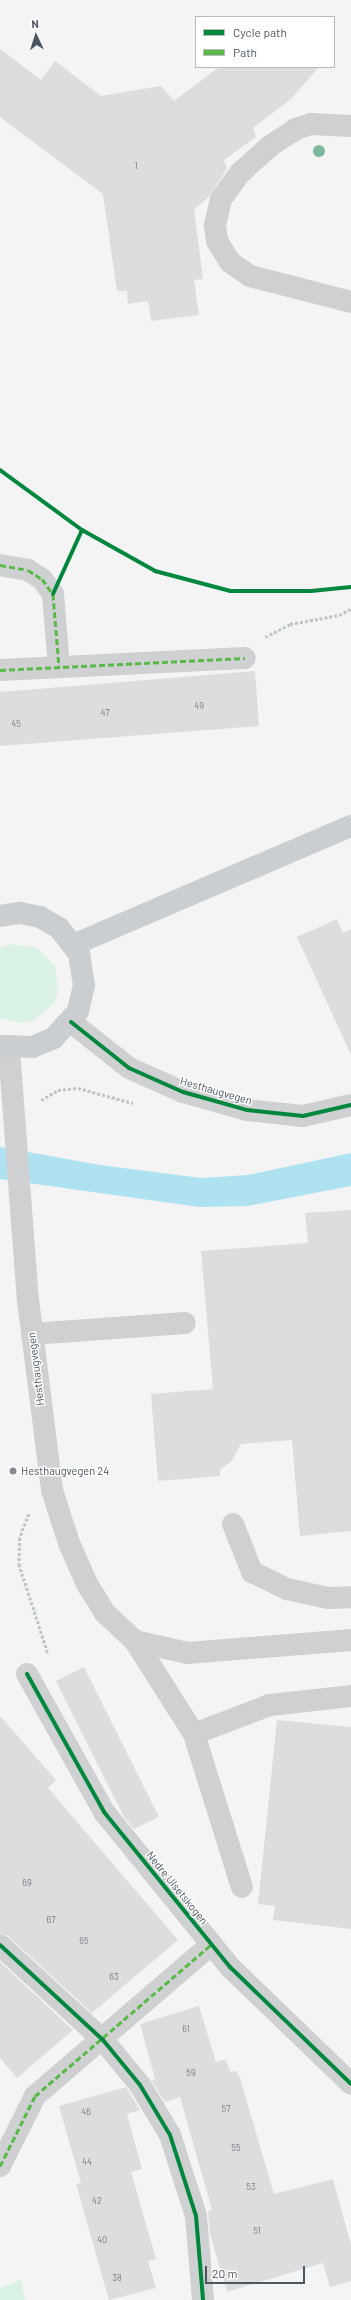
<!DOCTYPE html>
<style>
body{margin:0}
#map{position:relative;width:351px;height:2300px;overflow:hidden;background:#f4f4f4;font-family:Barlow,sans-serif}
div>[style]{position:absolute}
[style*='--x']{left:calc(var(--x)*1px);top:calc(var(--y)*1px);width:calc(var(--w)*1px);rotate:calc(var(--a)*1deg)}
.green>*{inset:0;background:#d9f2e3}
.water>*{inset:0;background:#aee2f0}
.building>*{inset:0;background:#ddddde}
.path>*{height:2.5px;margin-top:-1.25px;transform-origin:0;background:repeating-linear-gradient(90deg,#bcc7c4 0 3px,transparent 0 5px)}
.minor>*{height:22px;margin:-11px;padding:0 11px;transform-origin:11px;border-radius:11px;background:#ced0d2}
.major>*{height:22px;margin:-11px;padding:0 11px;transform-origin:11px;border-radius:11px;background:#caced1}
.quiet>*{height:3px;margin-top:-1.5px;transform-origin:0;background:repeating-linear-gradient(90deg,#58b947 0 6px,transparent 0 9px)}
.cycleway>*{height:4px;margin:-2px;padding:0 2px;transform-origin:2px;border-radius:2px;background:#00873e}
.trees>*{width:12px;height:12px;margin:-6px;border-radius:50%;background:#7ab899}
.dots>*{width:11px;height:11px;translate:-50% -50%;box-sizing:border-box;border:2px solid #fff;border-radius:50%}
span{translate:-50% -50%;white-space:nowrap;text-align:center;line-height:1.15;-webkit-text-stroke:3px #fff;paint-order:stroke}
.number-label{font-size:9px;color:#707881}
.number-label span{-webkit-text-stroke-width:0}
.street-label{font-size:11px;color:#4a5661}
.poi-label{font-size:11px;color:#4a5661}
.left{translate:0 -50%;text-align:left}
.legend{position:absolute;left:195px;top:16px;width:140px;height:52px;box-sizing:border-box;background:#fff;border:1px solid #b7bbc0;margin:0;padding:5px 7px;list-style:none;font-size:12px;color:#4a5661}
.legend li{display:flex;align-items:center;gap:8px;height:20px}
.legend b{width:20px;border:1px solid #b7bbc0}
.north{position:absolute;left:16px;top:16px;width:40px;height:40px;-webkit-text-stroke:3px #fff;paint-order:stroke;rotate:356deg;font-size:11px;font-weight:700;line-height:16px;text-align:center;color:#4a5661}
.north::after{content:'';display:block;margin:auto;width:14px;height:18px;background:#4a5661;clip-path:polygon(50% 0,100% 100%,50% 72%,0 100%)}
.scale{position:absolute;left:205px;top:2266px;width:100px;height:18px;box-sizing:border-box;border:2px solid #4a5661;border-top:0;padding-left:5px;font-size:12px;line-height:14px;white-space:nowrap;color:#4a5661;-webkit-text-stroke:3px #fff;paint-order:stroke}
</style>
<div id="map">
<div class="green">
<i style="clip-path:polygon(12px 944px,37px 948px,55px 966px,58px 991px,54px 1003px,34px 1020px,21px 1023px,0 1018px,0 948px)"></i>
<i style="clip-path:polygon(21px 2280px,25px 2300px,0 2300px,0 2288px)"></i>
</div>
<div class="water">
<i style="clip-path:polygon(0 1147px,100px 1165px,201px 1178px,248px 1175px,351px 1153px,351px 1186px,247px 1206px,199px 1207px,0 1179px)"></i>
</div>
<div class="building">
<i style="clip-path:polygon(0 49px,41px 80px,55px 61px,101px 96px,161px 86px,174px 101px,219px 67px,319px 67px,291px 99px,253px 128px,256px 137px,224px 160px,227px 169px,209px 197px,194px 209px,203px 279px,194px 280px,199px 315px,151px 321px,148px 301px,128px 304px,127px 291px,117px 291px,103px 194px,0 117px)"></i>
<i style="clip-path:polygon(255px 671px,259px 726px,0 746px,0 692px)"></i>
<i style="clip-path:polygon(337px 919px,343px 933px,351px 929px,351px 1055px,297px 937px)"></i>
<i style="clip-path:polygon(351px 1210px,351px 1531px,300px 1536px,292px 1440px,241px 1444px,231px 1462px,220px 1469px,220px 1476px,158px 1481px,151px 1394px,213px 1389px,201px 1251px,308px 1243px,305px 1213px)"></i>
<i style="clip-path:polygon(84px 1667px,159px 1817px,134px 1829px,124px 1817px,56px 1681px)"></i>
<i style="clip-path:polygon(0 1716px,56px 1780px,48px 1788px,178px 1940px,92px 2013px,8px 1936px,0 1933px)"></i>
<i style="clip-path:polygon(277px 1720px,351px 1727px,351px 1929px,273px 1920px,275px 1906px,258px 1904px)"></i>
<i style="clip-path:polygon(0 1962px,73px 2030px,17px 2078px,0 2058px)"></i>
<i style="clip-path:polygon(199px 2006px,216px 2062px,226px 2059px,230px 2072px,236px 2071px,240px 2078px,274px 2194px,333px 2179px,351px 2245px,351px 2281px,330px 2287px,323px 2263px,227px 2292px,210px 2234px,208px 2212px,212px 2210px,180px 2097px,165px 2102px,151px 2080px,155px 2079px,140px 2024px)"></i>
<i style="clip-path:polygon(126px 2087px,140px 2110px,127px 2114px,142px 2169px,131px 2172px,156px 2259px,148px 2261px,156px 2288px,109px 2300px,76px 2184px,81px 2183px,59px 2106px)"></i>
</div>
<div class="path">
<i style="--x:265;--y:637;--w:28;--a:-27"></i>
<i style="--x:290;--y:624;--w:50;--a:-10.4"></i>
<i style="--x:339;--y:615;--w:13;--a:-27"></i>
<i style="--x:41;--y:1100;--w:20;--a:-30"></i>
<i style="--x:58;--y:1090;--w:20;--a:-6"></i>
<i style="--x:78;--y:1088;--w:57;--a:15.3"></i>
<i style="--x:29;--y:1514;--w:26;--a:111"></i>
<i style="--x:20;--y:1538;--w:26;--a:92"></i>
<i style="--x:19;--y:1564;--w:94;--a:72"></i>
</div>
<div class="minor">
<i style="--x:351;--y:126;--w:40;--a:-177.1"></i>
<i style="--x:311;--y:124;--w:16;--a:162"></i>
<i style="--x:296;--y:129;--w:31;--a:147"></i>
<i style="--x:270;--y:146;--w:40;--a:138"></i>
<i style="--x:240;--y:173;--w:32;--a:126"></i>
<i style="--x:221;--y:199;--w:28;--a:103"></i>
<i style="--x:215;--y:226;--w:15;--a:82"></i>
<i style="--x:217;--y:241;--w:25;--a:58"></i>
<i style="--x:230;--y:262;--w:24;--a:35"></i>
<i style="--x:250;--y:276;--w:104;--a:14.4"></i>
<i style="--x:0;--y:565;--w:28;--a:10"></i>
<i style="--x:28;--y:570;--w:17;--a:33"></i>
<i style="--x:42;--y:579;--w:19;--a:54"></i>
<i style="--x:53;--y:594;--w:73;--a:85.3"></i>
<i style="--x:0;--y:670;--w:245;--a:-2.8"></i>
<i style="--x:71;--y:1022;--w:74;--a:38.4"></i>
<i style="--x:129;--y:1068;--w:59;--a:24"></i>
<i style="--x:183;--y:1092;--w:66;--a:15.7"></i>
<i style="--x:247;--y:1110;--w:56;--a:6.1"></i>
<i style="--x:303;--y:1116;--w:49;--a:-12.9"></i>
<i style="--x:9;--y:1049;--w:252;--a:85.7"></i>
<i style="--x:28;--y:1300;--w:192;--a:82.8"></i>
<i style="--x:52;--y:1490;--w:56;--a:72.2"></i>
<i style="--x:69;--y:1543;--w:45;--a:66.3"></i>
<i style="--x:87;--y:1584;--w:34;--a:58"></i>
<i style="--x:105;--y:1613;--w:41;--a:43"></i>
<i style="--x:135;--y:1641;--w:110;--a:57.6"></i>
<i style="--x:194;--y:1734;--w:160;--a:72.6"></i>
<i style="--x:32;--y:1334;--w:153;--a:-4.1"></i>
<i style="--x:233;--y:1524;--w:52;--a:68.4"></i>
<i style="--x:252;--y:1572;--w:39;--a:26"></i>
<i style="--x:287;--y:1589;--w:42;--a:12.4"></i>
<i style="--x:328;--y:1598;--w:23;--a:-2"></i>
<i style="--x:135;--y:1641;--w:54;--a:12.8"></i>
<i style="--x:188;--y:1653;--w:164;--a:-4.6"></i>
<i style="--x:27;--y:1674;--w:158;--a:60.8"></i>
<i style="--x:104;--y:1812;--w:200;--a:50.9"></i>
<i style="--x:230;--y:1967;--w:168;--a:44"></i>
<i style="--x:194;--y:1734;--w:81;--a:-20.9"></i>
<i style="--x:270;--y:1705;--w:81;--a:-6.3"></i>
<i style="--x:0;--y:1945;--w:140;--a:42.7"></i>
<i style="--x:103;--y:2040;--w:58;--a:50.6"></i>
<i style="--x:140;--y:2085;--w:58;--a:59"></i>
<i style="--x:170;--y:2135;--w:85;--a:72.2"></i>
<i style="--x:196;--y:2216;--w:84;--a:85.2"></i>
<i style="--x:0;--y:2166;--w:78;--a:-63.4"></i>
<i style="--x:35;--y:2096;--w:233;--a:-40.7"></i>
</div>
<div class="major">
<i style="--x:0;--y:916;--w:20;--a:-9"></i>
<i style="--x:20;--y:913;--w:20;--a:11"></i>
<i style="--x:40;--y:917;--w:22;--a:30"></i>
<i style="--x:59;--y:928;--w:33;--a:52"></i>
<i style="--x:79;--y:954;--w:31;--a:81"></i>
<i style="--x:84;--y:985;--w:27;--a:103"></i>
<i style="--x:78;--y:1011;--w:36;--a:132"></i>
<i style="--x:54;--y:1038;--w:23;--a:157"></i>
<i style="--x:33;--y:1047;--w:33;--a:-178"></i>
<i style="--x:73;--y:945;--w:302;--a:-23.2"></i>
</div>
<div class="quiet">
<i style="--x:0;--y:565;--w:28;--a:10"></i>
<i style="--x:28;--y:570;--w:17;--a:33"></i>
<i style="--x:42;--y:579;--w:19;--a:54"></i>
<i style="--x:53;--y:594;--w:73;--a:85.3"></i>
<i style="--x:0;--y:670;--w:245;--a:-2.8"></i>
<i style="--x:0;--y:2166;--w:78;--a:-63.4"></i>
<i style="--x:35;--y:2096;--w:233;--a:-40.7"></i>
</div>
<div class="cycleway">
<i style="--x:0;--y:470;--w:102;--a:36.2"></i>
<i style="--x:82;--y:530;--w:70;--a:114.4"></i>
<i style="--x:82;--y:530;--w:84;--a:29.3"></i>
<i style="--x:155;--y:571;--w:78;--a:14.9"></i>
<i style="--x:230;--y:591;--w:81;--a:0"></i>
<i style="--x:311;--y:591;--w:40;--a:-5.7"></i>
<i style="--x:71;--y:1022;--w:74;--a:38.4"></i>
<i style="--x:129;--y:1068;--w:59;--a:24"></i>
<i style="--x:183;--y:1092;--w:66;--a:15.7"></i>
<i style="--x:247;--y:1110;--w:56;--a:6.1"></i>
<i style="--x:303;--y:1116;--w:49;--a:-12.9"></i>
<i style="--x:27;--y:1674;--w:158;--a:60.8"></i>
<i style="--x:104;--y:1812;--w:200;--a:50.9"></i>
<i style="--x:230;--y:1967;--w:168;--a:44"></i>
<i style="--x:0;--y:1945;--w:140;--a:42.7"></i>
<i style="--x:103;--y:2040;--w:58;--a:50.6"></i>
<i style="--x:140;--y:2085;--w:58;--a:59"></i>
<i style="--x:170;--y:2135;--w:85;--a:72.2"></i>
<i style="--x:196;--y:2216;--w:84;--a:85.2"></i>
</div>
<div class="trees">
<i style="left:319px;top:151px"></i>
</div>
<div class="dots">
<i style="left:13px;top:1471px;background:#868d94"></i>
</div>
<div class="number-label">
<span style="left:136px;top:166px">1</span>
<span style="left:199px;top:706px">49</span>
<span style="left:105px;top:713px">47</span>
<span style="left:16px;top:724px">45</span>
<span style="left:27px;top:1883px">69</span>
<span style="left:51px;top:1920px">67</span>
<span style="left:84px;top:1941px">65</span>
<span style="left:114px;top:1977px">63</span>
<span style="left:186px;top:2029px">61</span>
<span style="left:191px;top:2073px">59</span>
<span style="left:226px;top:2109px">57</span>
<span style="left:86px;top:2112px">46</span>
<span style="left:236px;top:2148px">55</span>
<span style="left:87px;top:2162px">44</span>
<span style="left:251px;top:2187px">53</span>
<span style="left:97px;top:2201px">42</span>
<span style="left:257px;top:2231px">51</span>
<span style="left:102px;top:2240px">40</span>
<span style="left:117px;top:2278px">38</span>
</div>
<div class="street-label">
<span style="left:216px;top:1091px;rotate:16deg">Hesthaugvegen</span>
<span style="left:36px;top:1369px;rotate:-97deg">Hesthaugvegen</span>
<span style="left:177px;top:1888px;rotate:51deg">Nedre Ulsetskogen</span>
</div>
<div class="poi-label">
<span class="left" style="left:21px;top:1471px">Hesthaugvegen 24</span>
</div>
<ul class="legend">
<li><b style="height:5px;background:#00873e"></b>Cycle path</li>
<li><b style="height:5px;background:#58b947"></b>Path</li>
</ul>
<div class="north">N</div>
<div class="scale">20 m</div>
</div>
